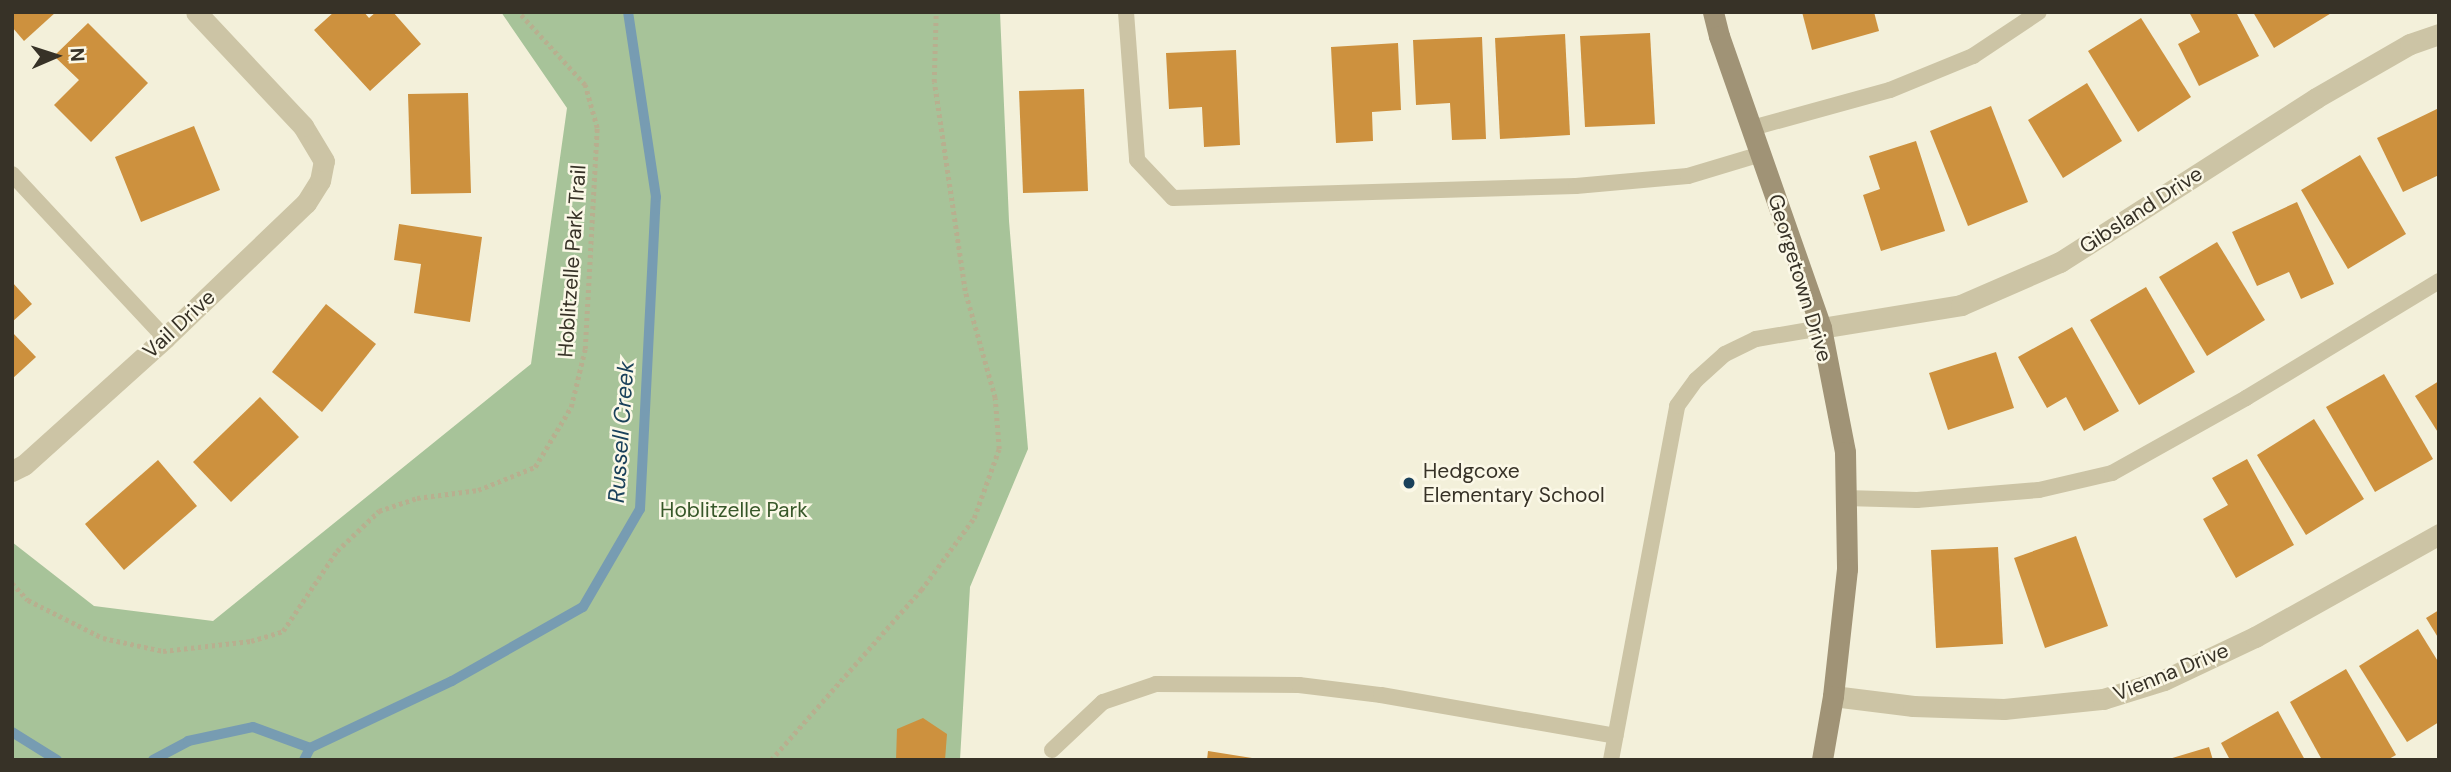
<!DOCTYPE html>
<style>
body{margin:0}
#map{position:relative;width:2451px;height:772px;overflow:hidden;background:#f3f0da;font-family:"DM Sans",sans-serif}
div>[style]{position:absolute}
[style*='--x']{left:calc(var(--x)*1px);top:calc(var(--y)*1px);width:calc(var(--w)*1px);rotate:calc(var(--a)*1deg)}
.green>*{inset:0;background:#a7c399}
.stream>*{height:10px;margin:-5px;padding:0 5px;transform-origin:5px;border-radius:5px;background:#779cb2}
.building>*{inset:0;background:#cd913e}
.path>*{height:4.5px;margin-top:-2.25px;transform-origin:0;background:repeating-linear-gradient(90deg,#b8af8f 0 3.5px,transparent 0 7px)}
.lane>*{height:16px;margin:-8px;padding:0 8px;transform-origin:8px;border-radius:8px;background:#ccc4a5}
.street>*{height:21px;margin:-10.5px;padding:0 10.5px;transform-origin:10.5px;border-radius:10.5px;background:#ccc4a5}
.secondary>*{height:21px;margin:-10.5px;padding:0 10.5px;transform-origin:10.5px;border-radius:10.5px;background:#a09376}
.dots>*{width:19px;height:19px;translate:-50% -50%;box-sizing:border-box;border:4px solid #fbf8e7;border-radius:50%}
span{translate:-50% -50%;white-space:nowrap;text-align:center;line-height:1.15;-webkit-text-stroke:5px #fbf8e7;paint-order:stroke}
.street-label{font-size:21px;color:#373227}
.poi-label{font-size:21px;color:#373227}
.left{translate:0 -50%;text-align:left}
.park-label{font-size:21px;color:#375729}
.water-label{font-size:23px;color:#1a415b;font-style:italic}
.frame{position:absolute;inset:0;border:14px solid #373227;pointer-events:none}
.north{position:absolute;left:21px;top:21px;width:70px;height:70px;-webkit-text-stroke:5px #fbf8e7;paint-order:stroke;rotate:87deg;font-size:19px;font-weight:700;line-height:28px;text-align:center;color:#373227}
.north::after{content:'';display:block;margin:auto;width:24px;height:32px;background:#373227;clip-path:polygon(50% 0,100% 100%,50% 72%,0 100%)}
</style>
<div id="map">
<div class="green">
<i style="clip-path:polygon(501px 12px,1000px 12px,1009px 221px,1028px 449px,970px 587px,960px 760px,12px 760px,12px 542px,94px 606px,213px 621px,531px 364px,567px 108px)"></i>
</div>
<div class="stream">
<i style="--x:12;--y:732;--w:53;--a:31.9"></i>
<i style="--x:153;--y:760;--w:40;--a:-28"></i>
<i style="--x:188;--y:741;--w:66;--a:-12.2"></i>
<i style="--x:253;--y:727;--w:61;--a:20.2"></i>
<i style="--x:304;--y:760;--w:13;--a:-63"></i>
<i style="--x:310;--y:748;--w:157;--a:-25.3"></i>
<i style="--x:452;--y:681;--w:150;--a:-29.5"></i>
<i style="--x:583;--y:607;--w:113;--a:-59.8"></i>
<i style="--x:640;--y:509;--w:312;--a:-87.1"></i>
<i style="--x:656;--y:197;--w:187;--a:-98.6"></i>
</div>
<div class="building">
<i style="clip-path:polygon(12px 12px,56px 12px,24px 41px,12px 27px)"></i>
<i style="clip-path:polygon(334px 12px,364px 12px,369px 18px,376px 12px,393px 12px,421px 44px,370px 91px,314px 30px)"></i>
<i style="clip-path:polygon(1802px 12px,1874px 12px,1879px 31px,1812px 50px)"></i>
<i style="clip-path:polygon(2189px 12px,2236px 12px,2259px 56px,2199px 86px,2178px 44px,2200px 32px)"></i>
<i style="clip-path:polygon(2253px 12px,2333px 12px,2274px 48px)"></i>
<i style="clip-path:polygon(2141px 18px,2191px 97px,2138px 132px,2088px 51px)"></i>
<i style="clip-path:polygon(88px 23px,148px 83px,91px 142px,54px 105px,79px 80px,54px 56px)"></i>
<i style="clip-path:polygon(1650px 33px,1655px 124px,1585px 127px,1580px 36px)"></i>
<i style="clip-path:polygon(1565px 34px,1570px 135px,1500px 139px,1495px 38px)"></i>
<i style="clip-path:polygon(1482px 37px,1486px 139px,1452px 140px,1450px 103px,1416px 105px,1413px 40px)"></i>
<i style="clip-path:polygon(1398px 43px,1401px 110px,1372px 112px,1373px 141px,1336px 143px,1331px 47px)"></i>
<i style="clip-path:polygon(1236px 50px,1240px 145px,1204px 147px,1202px 107px,1169px 109px,1166px 53px)"></i>
<i style="clip-path:polygon(2087px 83px,2122px 141px,2063px 178px,2028px 120px)"></i>
<i style="clip-path:polygon(1084px 89px,1088px 191px,1023px 193px,1019px 91px)"></i>
<i style="clip-path:polygon(468px 93px,471px 193px,411px 194px,408px 94px)"></i>
<i style="clip-path:polygon(1991px 106px,2028px 202px,1968px 226px,1930px 131px)"></i>
<i style="clip-path:polygon(2439px 108px,2439px 175px,2403px 192px,2377px 138px)"></i>
<i style="clip-path:polygon(194px 126px,220px 190px,141px 222px,115px 157px)"></i>
<i style="clip-path:polygon(1916px 141px,1945px 231px,1881px 251px,1863px 195px,1880px 189px,1869px 156px)"></i>
<i style="clip-path:polygon(2360px 155px,2406px 234px,2348px 269px,2301px 190px)"></i>
<i style="clip-path:polygon(2297px 202px,2334px 284px,2301px 299px,2289px 272px,2257px 286px,2232px 232px)"></i>
<i style="clip-path:polygon(399px 224px,482px 237px,470px 322px,414px 313px,421px 264px,394px 260px)"></i>
<i style="clip-path:polygon(2217px 242px,2265px 320px,2207px 356px,2159px 277px)"></i>
<i style="clip-path:polygon(12px 282px,32px 304px,12px 322px)"></i>
<i style="clip-path:polygon(2146px 287px,2195px 372px,2139px 405px,2090px 320px)"></i>
<i style="clip-path:polygon(326px 304px,376px 344px,322px 412px,272px 372px)"></i>
<i style="clip-path:polygon(2072px 327px,2119px 411px,2084px 431px,2066px 397px,2047px 408px,2018px 357px)"></i>
<i style="clip-path:polygon(12px 332px,36px 357px,12px 379px)"></i>
<i style="clip-path:polygon(1996px 352px,2014px 408px,1948px 430px,1929px 373px)"></i>
<i style="clip-path:polygon(2384px 374px,2433px 459px,2375px 492px,2326px 407px)"></i>
<i style="clip-path:polygon(2439px 381px,2439px 434px,2415px 396px)"></i>
<i style="clip-path:polygon(260px 397px,299px 437px,231px 502px,193px 462px)"></i>
<i style="clip-path:polygon(2314px 419px,2364px 499px,2306px 535px,2257px 455px)"></i>
<i style="clip-path:polygon(2247px 459px,2294px 545px,2236px 578px,2203px 519px,2228px 505px,2212px 478px)"></i>
<i style="clip-path:polygon(158px 460px,197px 506px,124px 570px,85px 524px)"></i>
<i style="clip-path:polygon(2076px 536px,2108px 626px,2045px 648px,2014px 558px)"></i>
<i style="clip-path:polygon(1998px 547px,2003px 644px,1936px 648px,1931px 550px)"></i>
<i style="clip-path:polygon(2439px 610px,2439px 639px,2426px 618px)"></i>
<i style="clip-path:polygon(2418px 629px,2439px 663px,2439px 722px,2407px 742px,2359px 666px)"></i>
<i style="clip-path:polygon(2346px 669px,2396px 755px,2387px 760px,2322px 760px,2290px 702px)"></i>
<i style="clip-path:polygon(2278px 711px,2305px 760px,2230px 760px,2221px 743px)"></i>
<i style="clip-path:polygon(923px 718px,947px 734px,945px 760px,896px 760px,897px 729px)"></i>
<i style="clip-path:polygon(2209px 747px,2213px 760px,2169px 760px,2169px 759px)"></i>
<i style="clip-path:polygon(1208px 751px,1252px 758px,1252px 760px,1207px 760px)"></i>
</div>
<div class="path">
<i style="--x:12;--y:583;--w:23;--a:47"></i>
<i style="--x:28;--y:600;--w:84;--a:26.9"></i>
<i style="--x:103;--y:638;--w:61;--a:12.2"></i>
<i style="--x:163;--y:651;--w:89;--a:-6.5"></i>
<i style="--x:251;--y:641;--w:34;--a:-17"></i>
<i style="--x:283;--y:631;--w:97;--a:-56"></i>
<i style="--x:337;--y:551;--w:58;--a:-43.6"></i>
<i style="--x:379;--y:511;--w:40;--a:-18.9"></i>
<i style="--x:417;--y:498;--w:62;--a:-7.5"></i>
<i style="--x:478;--y:490;--w:61;--a:-22"></i>
<i style="--x:535;--y:467;--w:70;--a:-59"></i>
<i style="--x:571;--y:407;--w:60;--a:-76.4"></i>
<i style="--x:585;--y:349;--w:221;--a:-86.9"></i>
<i style="--x:597;--y:128;--w:45;--a:-105.6"></i>
<i style="--x:585;--y:85;--w:99;--a:-132.5"></i>
<i style="--x:771;--y:760;--w:227;--a:-48.6"></i>
<i style="--x:921;--y:590;--w:89;--a:-53.6"></i>
<i style="--x:974;--y:518;--w:73;--a:-70.1"></i>
<i style="--x:999;--y:449;--w:51;--a:-94.5"></i>
<i style="--x:995;--y:398;--w:111;--a:-105.7"></i>
<i style="--x:965;--y:291;--w:211;--a:-98.4"></i>
<i style="--x:934;--y:82;--w:70;--a:-88.4"></i>
</div>
<div class="lane">
<i style="--x:1126;--y:12;--w:148;--a:85.7"></i>
<i style="--x:1137;--y:160;--w:52;--a:46.5"></i>
<i style="--x:1173;--y:198;--w:403;--a:-1.7"></i>
<i style="--x:1576;--y:186;--w:112;--a:-5.1"></i>
<i style="--x:1688;--y:176;--w:76;--a:-16.8"></i>
<i style="--x:1752;--y:128;--w:143;--a:-15.4"></i>
<i style="--x:1890;--y:90;--w:90;--a:-22.3"></i>
<i style="--x:1973;--y:56;--w:79;--a:-33.7"></i>
<i style="--x:12;--y:174;--w:224;--a:47"></i>
<i style="--x:1845;--y:498;--w:72;--a:1.6"></i>
<i style="--x:1917;--y:500;--w:122;--a:-4.7"></i>
<i style="--x:2039;--y:490;--w:75;--a:-13.1"></i>
<i style="--x:2112;--y:473;--w:154;--a:-29.2"></i>
<i style="--x:2246;--y:398;--w:226;--a:-31.2"></i>
<i style="--x:1052;--y:750;--w:70;--a:-43.3"></i>
<i style="--x:1103;--y:702;--w:56;--a:-18.8"></i>
<i style="--x:1156;--y:684;--w:143;--a:0.4"></i>
<i style="--x:1299;--y:685;--w:83;--a:7"></i>
<i style="--x:1381;--y:695;--w:238;--a:9.9"></i>
<i style="--x:1611;--y:760;--w:360;--a:-79.4"></i>
<i style="--x:1677;--y:406;--w:32;--a:-54"></i>
<i style="--x:1696;--y:380;--w:39;--a:-42"></i>
<i style="--x:1725;--y:354;--w:34;--a:-26"></i>
<i style="--x:1756;--y:339;--w:66;--a:-9.6"></i>
</div>
<div class="street">
<i style="--x:1821;--y:328;--w:142;--a:-9.3"></i>
<i style="--x:1961;--y:305;--w:108;--a:-23.5"></i>
<i style="--x:2060;--y:262;--w:304;--a:-32.6"></i>
<i style="--x:2316;--y:98;--w:108;--a:-29.9"></i>
<i style="--x:2410;--y:44;--w:31;--a:-19"></i>
<i style="--x:12;--y:471;--w:13;--a:-27"></i>
<i style="--x:24;--y:465;--w:190;--a:-42"></i>
<i style="--x:165;--y:338;--w:195;--a:-43.8"></i>
<i style="--x:306;--y:203;--w:26;--a:-58"></i>
<i style="--x:320;--y:181;--w:20;--a:-79"></i>
<i style="--x:324;--y:161;--w:41;--a:-121"></i>
<i style="--x:303;--y:126;--w:156;--a:-133.2"></i>
<i style="--x:1833;--y:696;--w:81;--a:7.1"></i>
<i style="--x:1913;--y:706;--w:91;--a:1.9"></i>
<i style="--x:2004;--y:709;--w:100;--a:-5.8"></i>
<i style="--x:2103;--y:699;--w:64;--a:-17.3"></i>
<i style="--x:2164;--y:680;--w:101;--a:-25.3"></i>
<i style="--x:2255;--y:637;--w:211;--a:-29.2"></i>
</div>
<div class="secondary">
<i style="--x:1713;--y:12;--w:25;--a:76"></i>
<i style="--x:1719;--y:36;--w:309;--a:70.7"></i>
<i style="--x:1821;--y:328;--w:126;--a:79"></i>
<i style="--x:1845;--y:452;--w:117;--a:89"></i>
<i style="--x:1847;--y:569;--w:128;--a:96.3"></i>
<i style="--x:1833;--y:696;--w:65;--a:99.8"></i>
</div>
<div class="dots">
<i style="left:1409px;top:483px;background:#1a415b"></i>
</div>
<div class="street-label">
<span style="left:2141px;top:210px;rotate:-33deg">Gibsland Drive</span>
<span style="left:572px;top:261px;rotate:-86deg">Hoblitzelle Park Trail</span>
<span style="left:1800px;top:278px;rotate:73deg">Georgetown Drive</span>
<span style="left:179px;top:324px;rotate:-43deg">Vail Drive</span>
<span style="left:2171px;top:672px;rotate:-22deg">Vienna Drive</span>
</div>
<div class="poi-label">
<span class="left" style="left:1423px;top:483px">Hedgcoxe<br>Elementary School</span>
</div>
<div class="park-label">
<span style="left:734px;top:510px">Hoblitzelle Park</span>
</div>
<div class="water-label">
<span style="left:621px;top:432px;rotate:-86deg">Russell Creek</span>
</div>
<div class="frame"></div>
<div class="north">N</div>
</div>
